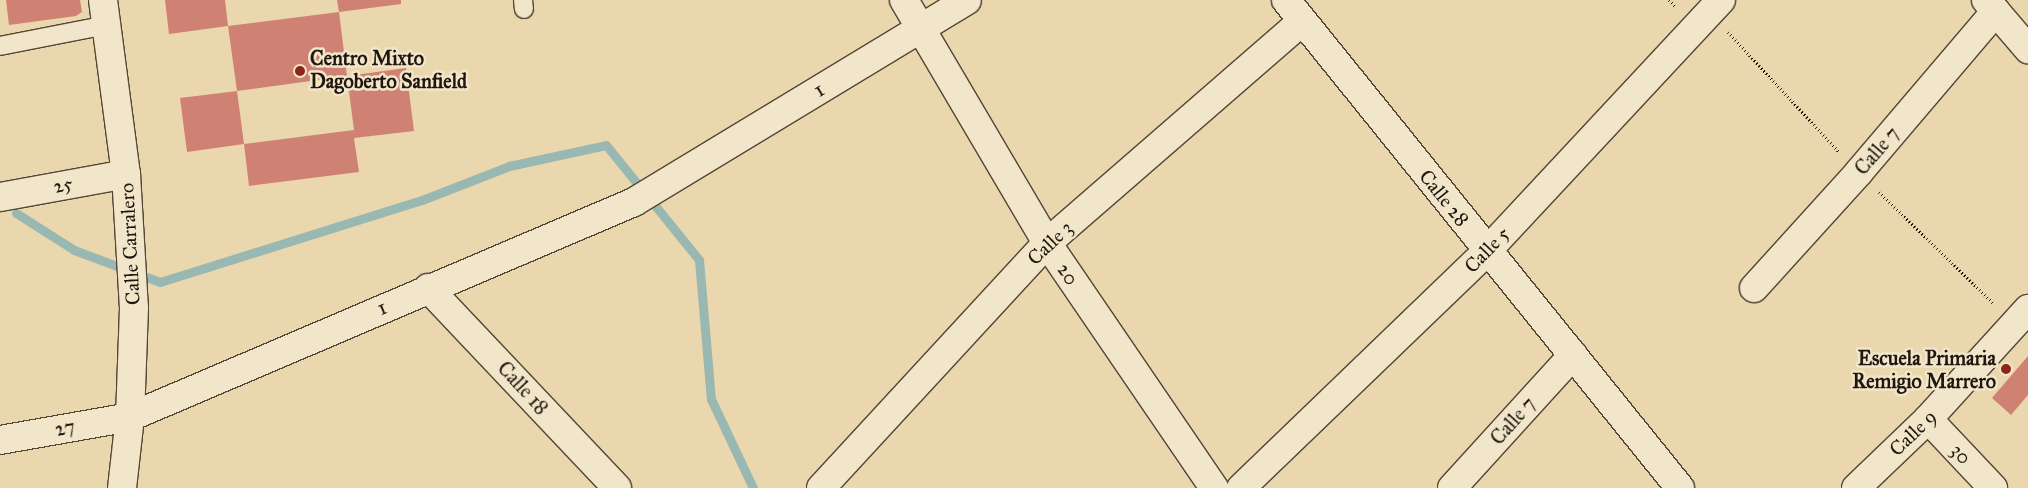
<!DOCTYPE html>
<style>
body{margin:0}
#map{position:relative;width:2028px;height:488px;overflow:hidden;background:#ead7ae;font-family:"IM FELL Great Primer",serif}
div>[style]{position:absolute}
[style*='--x']{left:calc(var(--x)*1px);top:calc(var(--y)*1px);width:calc(var(--w)*1px);rotate:calc(var(--a)*1deg)}
.stream>*{height:9px;margin:-4.5px;padding:0 4.5px;transform-origin:4.5px;border-radius:4.5px;background:#9ab8b2}
.building>*{inset:0;background:#cf8274}
.path>*{height:3px;margin-top:-1.5px;transform-origin:0;background:repeating-linear-gradient(90deg,#21160e 0 1px,transparent 0 3.5px)}
.roads{filter:drop-shadow(1px 0 #534636) drop-shadow(-1px 0 #534636) drop-shadow(0 1px #534636) drop-shadow(0 -1px #534636)}
.service>*{height:18px;margin:-9px;padding:0 9px;transform-origin:9px;border-radius:9px;background:#f1e5ca}
.minor>*{height:28px;margin:-14px;padding:0 14px;transform-origin:14px;border-radius:14px;background:#f1e5ca}
.tertiary>*{height:28px;margin:-14px;padding:0 14px;transform-origin:14px;border-radius:14px;background:#f1e5ca}
.dots>*{width:14px;height:14px;translate:-50% -50%;box-sizing:border-box;border:2px solid #f1e5ca;border-radius:50%}
span{translate:-50% -50%;white-space:nowrap;text-align:center;line-height:1.15;-webkit-text-stroke:5px #f1e5ca;paint-order:stroke}
.poi-label{font-size:20px;color:#21160e;font-weight:700}
.left{translate:0 -50%;text-align:left}
.right{translate:-100% -50%;text-align:right}
.street-label{font-size:20px;color:#21160e}
</style>
<div id="map">
<div class="stream">
<i style="--x:16;--y:213;--w:69;--a:32.5"></i>
<i style="--x:74;--y:250;--w:92;--a:20.4"></i>
<i style="--x:160;--y:282;--w:275;--a:-17.4"></i>
<i style="--x:422;--y:200;--w:93;--a:-21.3"></i>
<i style="--x:509;--y:166;--w:99;--a:-12.2"></i>
<i style="--x:606;--y:145;--w:148;--a:51"></i>
<i style="--x:699;--y:260;--w:140;--a:85.1"></i>
<i style="--x:711;--y:399;--w:98;--a:64.7"></i>
</div>
<div class="building">
<i style="clip-path:polygon(6px 0,80px 0,82px 12px,76px 16px,9px 25px)"></i>
<i style="clip-path:polygon(165px 0,225px 0,228px 26px,339px 12px,347px 76px,237px 91px,228px 26px,169px 34px)"></i>
<i style="clip-path:polygon(337px 0,401px 0,401px 4px,339px 12px)"></i>
<i style="clip-path:polygon(406px 68px,414px 131px,354px 138px,359px 172px,249px 186px,244px 144px,354px 130px,347px 76px)"></i>
<i style="clip-path:polygon(237px 91px,244px 144px,187px 152px,180px 98px)"></i>
<i style="clip-path:polygon(2028px 356px,2028px 395px,2011px 415px,1992px 398px)"></i>
</div>
<div class="path">
<i style="--x:1669;--y:0;--w:10;--a:45"></i>
<i style="--x:1728;--y:32;--w:163;--a:47.2"></i>
<i style="--x:1879;--y:192;--w:161;--a:44.2"></i>
</div>
<div class="roads">
<div class="service">
<i style="--x:523;--y:0;--w:9;--a:84"></i>
<i style="--x:0;--y:46;--w:109;--a:-11.1"></i>
</div>
<div class="minor">
<i style="--x:904;--y:0;--w:282;--a:59.5"></i>
<i style="--x:1047;--y:243;--w:297;--a:55.7"></i>
<i style="--x:1286;--y:0;--w:627;--a:51.08"></i>
<i style="--x:1986;--y:0;--w:65;--a:49.4"></i>
<i style="--x:0;--y:197;--w:128;--a:-10.3"></i>
<i style="--x:428;--y:288;--w:275;--a:46.6"></i>
<i style="--x:1754;--y:288;--w:156;--a:-47.8"></i>
<i style="--x:1859;--y:172;--w:211;--a:-49.6"></i>
<i style="--x:1928;--y:419;--w:95;--a:46.7"></i>
<i style="--x:0;--y:440;--w:132;--a:-10"></i>
<i style="--x:130;--y:417;--w:548;--a:-23.1"></i>
<i style="--x:634;--y:202;--w:389;--a:-31.2"></i>
<i style="--x:821;--y:488;--w:333;--a:-47.3"></i>
<i style="--x:1047;--y:243;--w:338;--a:-41"></i>
<i style="--x:1241;--y:488;--w:342;--a:-43.9"></i>
<i style="--x:1487;--y:251;--w:343;--a:-47"></i>
<i style="--x:1452;--y:488;--w:180;--a:-47.7"></i>
<i style="--x:1856;--y:488;--w:100;--a:-43.8"></i>
<i style="--x:1928;--y:419;--w:149;--a:-47.7"></i>
</div>
<div class="tertiary">
<i style="--x:103;--y:0;--w:176;--a:82.5"></i>
<i style="--x:126;--y:174;--w:134;--a:86.6"></i>
<i style="--x:134;--y:308;--w:109;--a:92.1"></i>
<i style="--x:130;--y:417;--w:71;--a:96.4"></i>
</div>
</div>
<div class="dots">
<i style="left:300px;top:71px;background:#8f2418"></i>
<i style="left:2006px;top:369px;background:#8f2418"></i>
</div>
<div class="poi-label">
<span class="left" style="left:310px;top:70px">Centro Mixto<br>Dagoberto Sanfield</span>
<span class="right" style="left:1996px;top:370px">Escuela Primaria<br>Remigio Marrero</span>
</div>
<div class="street-label">
<span style="left:819px;top:90px;rotate:-32deg">1</span>
<span style="left:1877px;top:151px;rotate:-49deg">Calle 7</span>
<span style="left:63px;top:185px;rotate:-10deg">25</span>
<span style="left:1444px;top:198px;rotate:51deg">Calle 28</span>
<span style="left:1050px;top:243px;rotate:-44deg">Calle 3</span>
<span style="left:130px;top:244px;rotate:-93deg">Calle Carralero</span>
<span style="left:1487px;top:250px;rotate:-46deg">Calle 5</span>
<span style="left:1068px;top:274px;rotate:56deg">20</span>
<span style="left:382px;top:308px;rotate:-23deg">1</span>
<span style="left:523px;top:388px;rotate:47deg">Calle 18</span>
<span style="left:1513px;top:421px;rotate:-48deg">Calle 7</span>
<span style="left:65px;top:428px;rotate:-10deg">27</span>
<span style="left:1913px;top:433px;rotate:-44deg">Calle 9</span>
<span style="left:1961px;top:454px;rotate:47deg">30</span>
</div>
</div>
